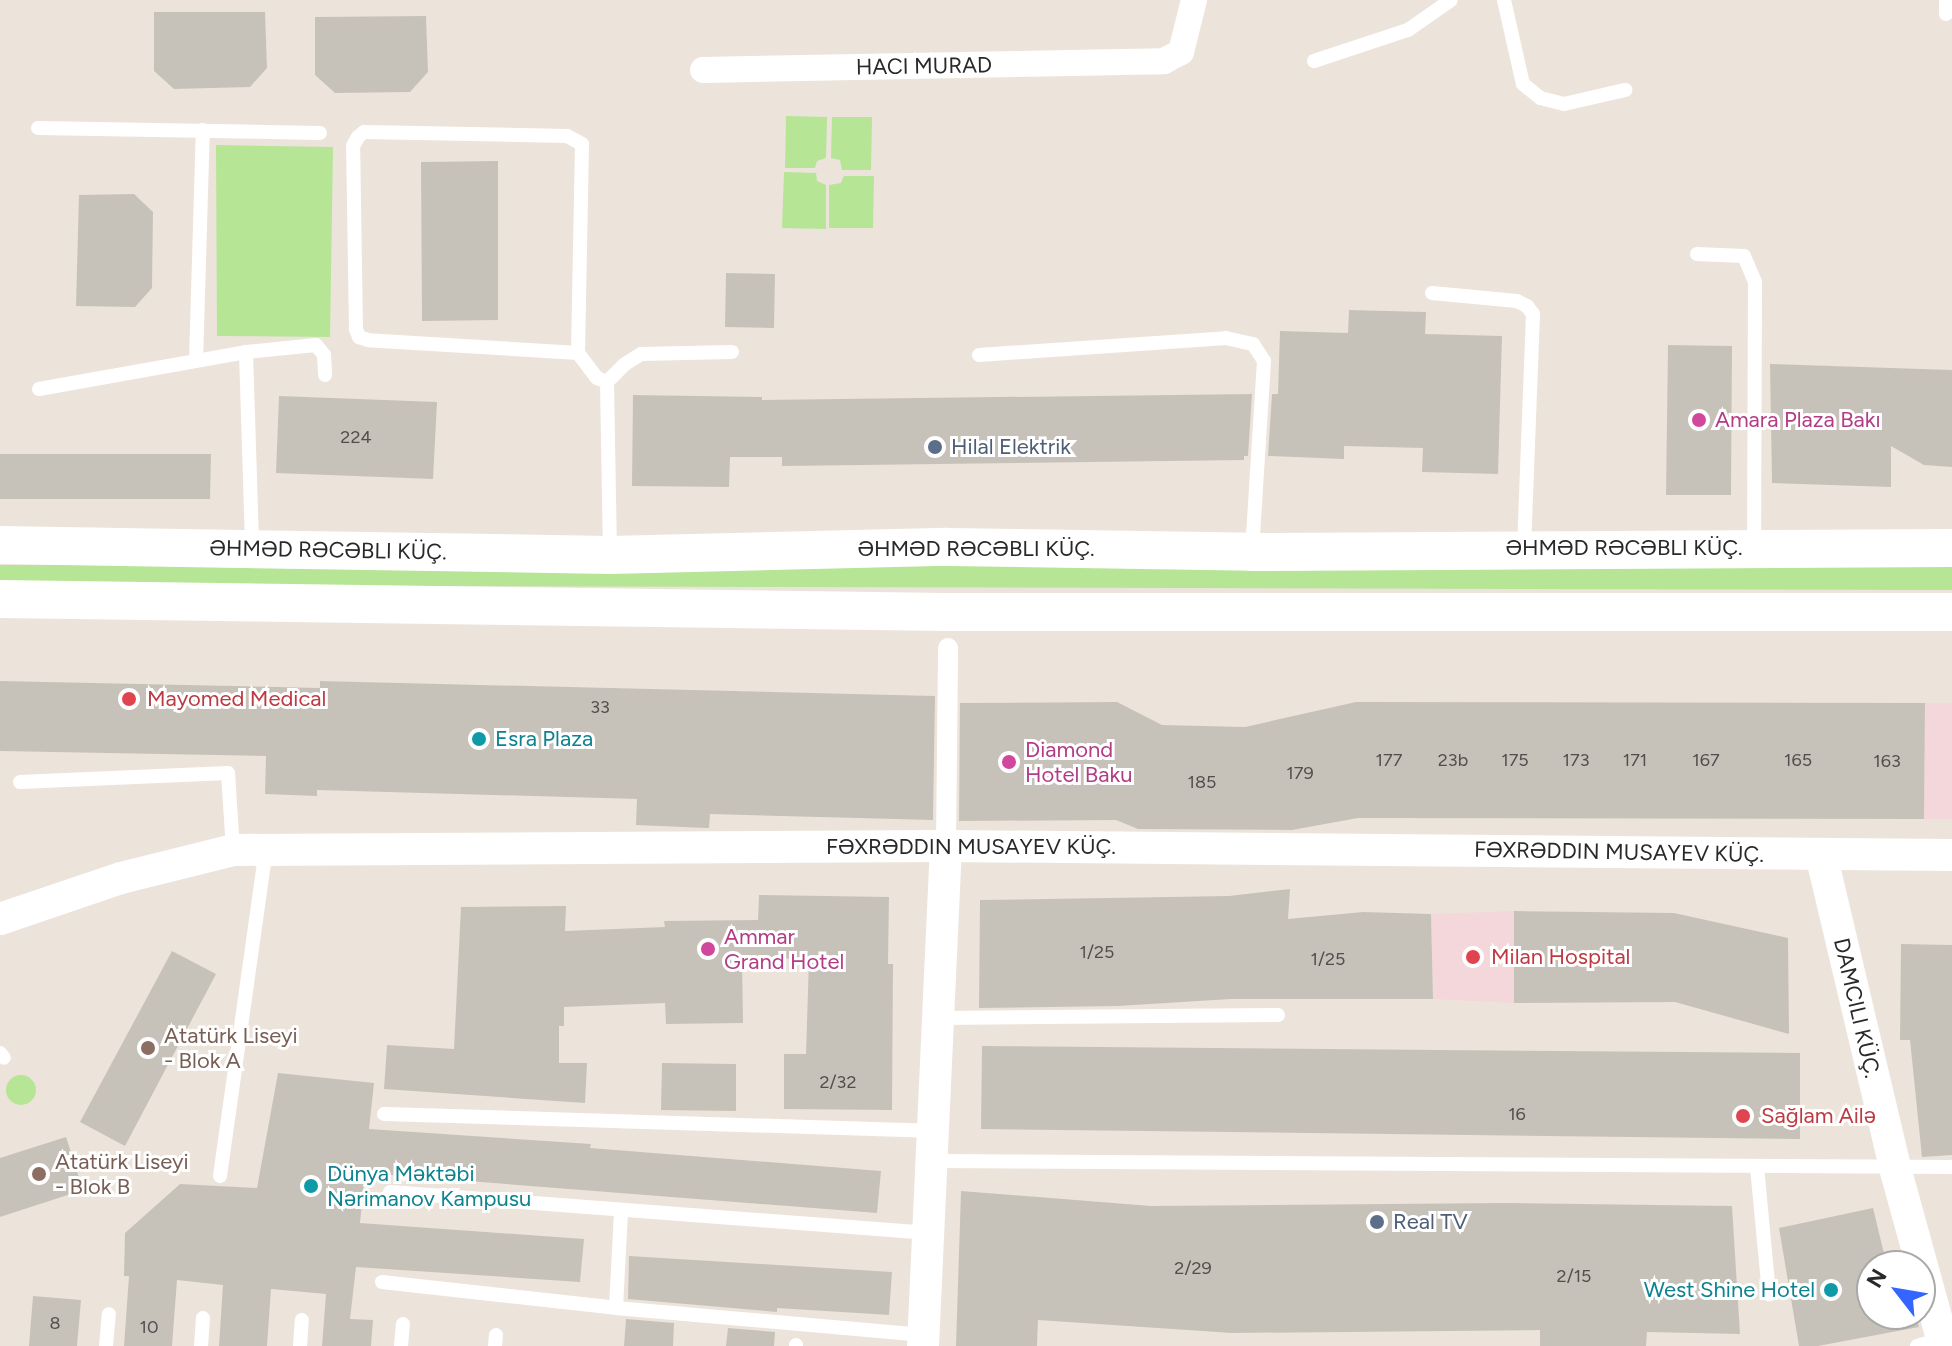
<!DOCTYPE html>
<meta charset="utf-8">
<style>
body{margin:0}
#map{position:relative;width:1952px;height:1346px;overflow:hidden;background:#ece4db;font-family:Figtree,sans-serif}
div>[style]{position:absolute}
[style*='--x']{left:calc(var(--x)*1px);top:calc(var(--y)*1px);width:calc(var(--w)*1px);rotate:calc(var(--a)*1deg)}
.medical>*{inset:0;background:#f3d7da}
.green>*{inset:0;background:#b5e595}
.round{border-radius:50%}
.building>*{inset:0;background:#c7c2b9}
.service>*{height:14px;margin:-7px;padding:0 7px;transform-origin:7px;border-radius:7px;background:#fff}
.pedestrian>*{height:20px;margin:-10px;padding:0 10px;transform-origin:10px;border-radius:10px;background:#fff}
.minor>*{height:26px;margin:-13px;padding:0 13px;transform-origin:13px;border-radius:13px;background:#fff}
.tertiary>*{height:32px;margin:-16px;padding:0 16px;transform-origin:16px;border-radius:16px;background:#fff}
.secondary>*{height:38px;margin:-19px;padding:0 19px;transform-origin:19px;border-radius:19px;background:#fff}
.dots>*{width:22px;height:22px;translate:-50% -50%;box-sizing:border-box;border:4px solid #fff;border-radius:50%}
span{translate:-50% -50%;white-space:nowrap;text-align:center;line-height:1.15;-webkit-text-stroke:6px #fff;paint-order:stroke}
.number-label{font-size:18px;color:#504f4d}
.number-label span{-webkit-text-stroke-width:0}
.street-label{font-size:22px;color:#292929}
.hotel-label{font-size:22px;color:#b23c85}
.left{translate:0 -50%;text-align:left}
.service-label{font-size:22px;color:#4e5e75}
.health-label{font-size:22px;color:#be3a42}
.culture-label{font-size:22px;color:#0d838f}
.right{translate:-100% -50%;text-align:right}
.education-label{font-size:22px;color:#785e54}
.north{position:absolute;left:1856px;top:1250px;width:80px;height:80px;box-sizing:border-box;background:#fff;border:2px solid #a9a9a9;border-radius:50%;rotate:301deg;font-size:22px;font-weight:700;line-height:32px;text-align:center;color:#292929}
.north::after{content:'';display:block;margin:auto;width:28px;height:36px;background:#3565ff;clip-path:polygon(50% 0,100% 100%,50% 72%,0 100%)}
</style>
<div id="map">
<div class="medical">
<i style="clip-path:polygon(1925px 703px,1952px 703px,1952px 819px,1924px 819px)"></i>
<i style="clip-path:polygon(1514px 911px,1514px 1003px,1433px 999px,1431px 914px)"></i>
</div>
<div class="green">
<i style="clip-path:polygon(786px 116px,827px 117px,826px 158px,817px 161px,815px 168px,785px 168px)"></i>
<i style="clip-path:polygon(832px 117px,872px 117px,871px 170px,842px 170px,840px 160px,831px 158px)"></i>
<i style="clip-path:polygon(216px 145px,333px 147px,330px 337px,217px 336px)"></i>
<i style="clip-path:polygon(784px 172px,816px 173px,817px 181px,826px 185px,826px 229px,782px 228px)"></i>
<i style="clip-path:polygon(844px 176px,874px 176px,873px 228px,829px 228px,829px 185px,841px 183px)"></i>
<i style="clip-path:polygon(1952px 561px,1952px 590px,0 585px,0 565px)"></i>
<i class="round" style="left:6px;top:1075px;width:30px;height:30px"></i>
</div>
<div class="building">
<i style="clip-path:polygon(154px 12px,265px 12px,267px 68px,250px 87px,174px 89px,154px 71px)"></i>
<i style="clip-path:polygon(426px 16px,428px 72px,410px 92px,335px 93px,315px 75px,315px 17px)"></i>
<i style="clip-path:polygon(498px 161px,498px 320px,422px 321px,421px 162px)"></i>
<i style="clip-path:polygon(134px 194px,153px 212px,152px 288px,135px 307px,76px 306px,79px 195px)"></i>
<i style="clip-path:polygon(726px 273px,775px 274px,774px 328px,725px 327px)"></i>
<i style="clip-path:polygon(1349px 310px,1426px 312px,1425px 334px,1502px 336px,1498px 474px,1422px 472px,1423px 448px,1344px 446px,1344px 459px,1268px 456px,1272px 394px,1278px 394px,1280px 331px,1348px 333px)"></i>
<i style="clip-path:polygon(1668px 345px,1732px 346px,1731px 495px,1666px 495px)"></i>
<i style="clip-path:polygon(1770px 364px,1952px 370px,1952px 467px,1924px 465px,1891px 446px,1891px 487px,1772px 483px)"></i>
<i style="clip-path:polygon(1252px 394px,1248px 456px,1244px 456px,1244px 460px,782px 466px,782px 457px,730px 457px,729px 487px,632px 486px,633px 395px,762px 397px,762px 400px)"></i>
<i style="clip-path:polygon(279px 396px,437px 402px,433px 479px,276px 473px)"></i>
<i style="clip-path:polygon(0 454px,211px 454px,210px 499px,0 499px)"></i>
<i style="clip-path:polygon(0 681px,320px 688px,320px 681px,935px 696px,933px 820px,710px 814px,709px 828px,706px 828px,636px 825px,637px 799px,317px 790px,317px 796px,265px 794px,266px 756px,0 751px)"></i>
<i style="clip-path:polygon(1117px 702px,1162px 725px,1245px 727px,1356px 702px,1925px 703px,1924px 819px,1358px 818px,1292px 830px,1138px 829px,1116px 820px,959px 821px,960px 703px)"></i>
<i style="clip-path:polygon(1290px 889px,1288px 919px,1363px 912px,1431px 914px,1433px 999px,1231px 999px,1118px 1006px,979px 1008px,980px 900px,1229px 896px)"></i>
<i style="clip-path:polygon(759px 895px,889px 897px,888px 964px,893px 964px,892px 1110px,784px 1109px,784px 1054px,806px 1054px,809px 959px,742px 958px,743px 1023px,666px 1024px,665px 1003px,564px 1007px,564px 1026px,559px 1026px,559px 1063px,587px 1063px,585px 1103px,384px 1089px,387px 1045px,454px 1049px,461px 907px,566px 906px,565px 931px,665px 927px,664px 921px,758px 920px)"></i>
<i style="clip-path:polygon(1514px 911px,1674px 913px,1788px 938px,1789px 1034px,1675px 1002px,1514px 1003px)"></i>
<i style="clip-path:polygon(1901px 944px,1952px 945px,1952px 1155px,1922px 1157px,1910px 1040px,1900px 1040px)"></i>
<i style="clip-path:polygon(172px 951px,216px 974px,125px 1146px,80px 1122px)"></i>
<i style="clip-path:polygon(982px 1046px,1800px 1053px,1800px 1139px,981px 1129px)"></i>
<i style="clip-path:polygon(662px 1063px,736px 1064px,736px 1111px,661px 1110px)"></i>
<i style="clip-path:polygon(278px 1073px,374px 1083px,369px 1129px,591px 1144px,590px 1148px,881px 1171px,877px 1213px,365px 1173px,360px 1223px,584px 1239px,580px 1282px,356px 1267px,350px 1319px,373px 1320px,371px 1346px,322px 1346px,326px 1294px,271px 1289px,267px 1346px,219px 1346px,223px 1285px,177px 1280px,172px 1346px,124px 1346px,129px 1276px,124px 1276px,125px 1233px,180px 1184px,257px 1188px)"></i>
<i style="clip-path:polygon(66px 1137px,83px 1190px,0 1217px,0 1158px)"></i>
<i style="clip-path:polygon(961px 1191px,1151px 1206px,1505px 1203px,1732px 1206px,1740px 1334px,1647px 1332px,1646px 1346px,1540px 1346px,1540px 1330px,1232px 1333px,1038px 1320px,1037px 1346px,956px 1346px)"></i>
<i style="clip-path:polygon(1873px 1208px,1887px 1266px,1872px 1266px,1872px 1314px,1915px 1314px,1919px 1327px,1818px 1346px,1799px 1346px,1779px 1228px)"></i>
<i style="clip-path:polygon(629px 1256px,892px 1272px,889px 1315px,777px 1308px,777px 1312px,628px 1299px)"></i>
<i style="clip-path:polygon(33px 1296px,81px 1300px,77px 1346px,29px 1346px)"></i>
<i style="clip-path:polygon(626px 1319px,674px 1323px,673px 1346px,624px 1346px)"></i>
<i style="clip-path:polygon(728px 1328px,775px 1332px,774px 1346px,726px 1346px)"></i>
</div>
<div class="service">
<i style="--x:1504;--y:0;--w:86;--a:77.3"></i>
<i style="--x:1523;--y:84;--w:22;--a:39"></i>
<i style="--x:1540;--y:98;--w:25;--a:14"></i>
<i style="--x:1564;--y:104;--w:63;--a:-12.9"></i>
<i style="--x:1946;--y:14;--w:14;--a:-90"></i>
<i style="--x:1314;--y:61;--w:99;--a:-18.3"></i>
<i style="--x:1408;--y:30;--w:52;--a:-34.9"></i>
<i style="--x:38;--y:128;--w:282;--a:1"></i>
<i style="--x:1697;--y:254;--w:47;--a:2.4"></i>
<i style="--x:1744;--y:256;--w:28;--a:67"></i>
<i style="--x:1755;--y:282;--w:266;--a:90.2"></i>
<i style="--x:1432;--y:293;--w:85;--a:5.4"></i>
<i style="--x:1517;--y:301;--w:11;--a:27"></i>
<i style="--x:1527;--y:306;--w:10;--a:53"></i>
<i style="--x:1533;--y:314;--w:233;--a:92.2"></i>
<i style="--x:246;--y:352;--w:195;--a:88.2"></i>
<i style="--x:578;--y:353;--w:210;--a:-176.5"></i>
<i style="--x:368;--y:340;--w:9;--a:-162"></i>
<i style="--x:359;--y:337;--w:9;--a:-111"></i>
<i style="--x:356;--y:329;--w:183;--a:-90.9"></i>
<i style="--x:353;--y:146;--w:10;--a:-61"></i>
<i style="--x:358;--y:137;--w:8;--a:-40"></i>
<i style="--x:364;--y:132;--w:203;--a:1.1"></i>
<i style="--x:567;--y:136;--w:17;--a:28"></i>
<i style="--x:582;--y:144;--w:209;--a:91.1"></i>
<i style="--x:578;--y:353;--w:31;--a:53"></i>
<i style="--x:597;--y:378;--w:11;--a:22"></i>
<i style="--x:607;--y:382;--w:172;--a:89"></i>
<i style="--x:979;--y:355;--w:248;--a:-3.9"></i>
<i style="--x:1226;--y:338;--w:28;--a:13"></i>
<i style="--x:1253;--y:344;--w:20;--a:57"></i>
<i style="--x:1264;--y:361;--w:190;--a:93.6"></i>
<i style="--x:196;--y:361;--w:231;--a:-88.3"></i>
<i style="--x:607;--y:382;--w:25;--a:-45"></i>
<i style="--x:625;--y:364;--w:19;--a:-32"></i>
<i style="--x:641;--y:354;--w:91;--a:-1.3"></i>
<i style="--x:39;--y:389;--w:210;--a:-10.1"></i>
<i style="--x:246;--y:352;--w:70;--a:-5.7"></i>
<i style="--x:316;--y:345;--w:13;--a:51"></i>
<i style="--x:324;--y:355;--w:20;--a:87"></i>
<i style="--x:20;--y:782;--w:208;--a:-2.5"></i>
<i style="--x:228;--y:773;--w:77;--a:86.3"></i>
<i style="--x:940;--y:1018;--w:338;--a:-0.5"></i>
<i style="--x:0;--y:1053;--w:6;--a:51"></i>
<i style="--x:384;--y:1114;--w:552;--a:1.76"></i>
<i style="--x:933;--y:1161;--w:1019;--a:0.34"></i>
<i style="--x:1757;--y:1167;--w:128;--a:84.6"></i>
<i style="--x:220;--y:1176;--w:330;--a:-82"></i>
<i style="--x:390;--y:1192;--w:541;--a:4.35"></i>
<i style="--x:621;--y:1212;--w:96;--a:93"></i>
<i style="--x:616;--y:1308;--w:309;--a:5"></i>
<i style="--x:382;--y:1282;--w:235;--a:6.3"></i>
<i style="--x:106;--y:1346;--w:32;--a:-85"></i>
<i style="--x:201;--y:1346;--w:28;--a:-86"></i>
<i style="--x:300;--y:1346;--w:26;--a:-86"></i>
<i style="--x:401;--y:1346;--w:22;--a:-85"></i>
<i style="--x:495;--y:1346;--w:11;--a:-85"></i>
<i style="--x:796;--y:1346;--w:1;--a:-90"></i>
<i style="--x:1917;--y:1346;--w:26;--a:-16"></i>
</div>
<div class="pedestrian">
<i style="--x:946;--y:846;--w:198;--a:-89.4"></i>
</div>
<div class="minor">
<i style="--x:703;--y:70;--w:461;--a:-1.1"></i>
<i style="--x:1164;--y:61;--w:19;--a:-28"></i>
<i style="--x:1181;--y:52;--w:54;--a:-76"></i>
</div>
<div class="tertiary">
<i style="--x:1821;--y:854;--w:323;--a:76.7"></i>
<i style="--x:1895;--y:1168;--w:185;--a:74.6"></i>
<i style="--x:0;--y:919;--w:128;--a:-18.7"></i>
<i style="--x:121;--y:878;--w:115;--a:-14"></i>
<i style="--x:233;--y:850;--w:713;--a:-0.32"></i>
<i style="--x:946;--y:846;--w:1006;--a:0.51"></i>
<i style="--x:923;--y:1346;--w:501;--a:-87.37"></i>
</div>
<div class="secondary">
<i style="--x:0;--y:545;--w:610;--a:0.94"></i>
<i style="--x:610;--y:555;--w:337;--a:-1.4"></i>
<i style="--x:947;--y:547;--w:305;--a:0.9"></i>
<i style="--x:1252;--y:552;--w:700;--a:-0.33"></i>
<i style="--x:0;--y:599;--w:947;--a:0.79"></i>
<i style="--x:947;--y:612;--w:1005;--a:0"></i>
</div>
<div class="dots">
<i style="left:1699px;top:420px;background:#d1479c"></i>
<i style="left:935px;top:447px;background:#5c6f8a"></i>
<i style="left:129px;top:699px;background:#e0444e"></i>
<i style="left:479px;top:739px;background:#0f9aa8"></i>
<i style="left:1009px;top:762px;background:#d1479c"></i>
<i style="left:708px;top:949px;background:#d1479c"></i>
<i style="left:1473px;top:957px;background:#e0444e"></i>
<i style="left:148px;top:1048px;background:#8d6e63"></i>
<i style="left:1743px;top:1116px;background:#e0444e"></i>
<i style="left:39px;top:1174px;background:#8d6e63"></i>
<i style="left:311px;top:1186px;background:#0f9aa8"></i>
<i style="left:1377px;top:1222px;background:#5c6f8a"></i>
<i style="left:1831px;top:1290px;background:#0f9aa8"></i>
</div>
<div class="number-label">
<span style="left:356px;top:437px">224</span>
<span style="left:600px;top:707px">33</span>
<span style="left:1389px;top:760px">177</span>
<span style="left:1453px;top:760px">23b</span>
<span style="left:1515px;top:760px">175</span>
<span style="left:1576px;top:760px">173</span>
<span style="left:1635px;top:760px">171</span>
<span style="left:1706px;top:760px">167</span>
<span style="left:1798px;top:760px">165</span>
<span style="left:1887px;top:761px">163</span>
<span style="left:1300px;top:773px">179</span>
<span style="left:1202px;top:782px">185</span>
<span style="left:1097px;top:952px">1/25</span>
<span style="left:1328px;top:959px">1/25</span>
<span style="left:838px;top:1082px">2/32</span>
<span style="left:1517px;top:1114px">16</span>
<span style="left:1193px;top:1268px">2/29</span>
<span style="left:1574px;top:1276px">2/15</span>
<span style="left:55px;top:1323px">8</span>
<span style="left:149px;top:1327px">10</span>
</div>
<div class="street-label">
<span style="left:924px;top:66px;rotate:-1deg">HACI MURAD</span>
<span style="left:1624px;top:548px">ƏHMƏD RƏCƏBLI KÜÇ.</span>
<span style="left:976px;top:549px">ƏHMƏD RƏCƏBLI KÜÇ.</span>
<span style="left:328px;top:550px;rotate:1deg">ƏHMƏD RƏCƏBLI KÜÇ.</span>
<span style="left:971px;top:847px">FƏXRƏDDIN MUSAYEV KÜÇ.</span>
<span style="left:1619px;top:852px;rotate:1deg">FƏXRƏDDIN MUSAYEV KÜÇ.</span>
<span style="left:1857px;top:1008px;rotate:77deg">DAMCILI KÜÇ.</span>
</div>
<div class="hotel-label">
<span class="left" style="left:1715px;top:420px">Amara Plaza Bakı</span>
<span class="left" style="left:1025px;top:762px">Diamond<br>Hotel Baku</span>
<span class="left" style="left:724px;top:949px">Ammar<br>Grand Hotel</span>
</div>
<div class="service-label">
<span class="left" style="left:951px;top:447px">Hilal Elektrik</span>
<span class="left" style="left:1393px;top:1222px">Real TV</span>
</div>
<div class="health-label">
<span class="left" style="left:147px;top:699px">Mayomed Medical</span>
<span class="left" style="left:1491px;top:957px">Milan Hospital</span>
<span class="left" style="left:1761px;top:1116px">Sağlam Ailə</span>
</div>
<div class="culture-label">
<span class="left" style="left:495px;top:739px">Esra Plaza</span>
<span class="left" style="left:327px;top:1186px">Dünya Məktəbi<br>Nərimanov Kampusu</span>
<span class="right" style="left:1815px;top:1290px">West Shine Hotel</span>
</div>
<div class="education-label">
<span class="left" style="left:164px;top:1048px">Atatürk Liseyi<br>- Blok A</span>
<span class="left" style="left:55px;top:1174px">Atatürk Liseyi<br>- Blok B</span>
</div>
<div class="north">N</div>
</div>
